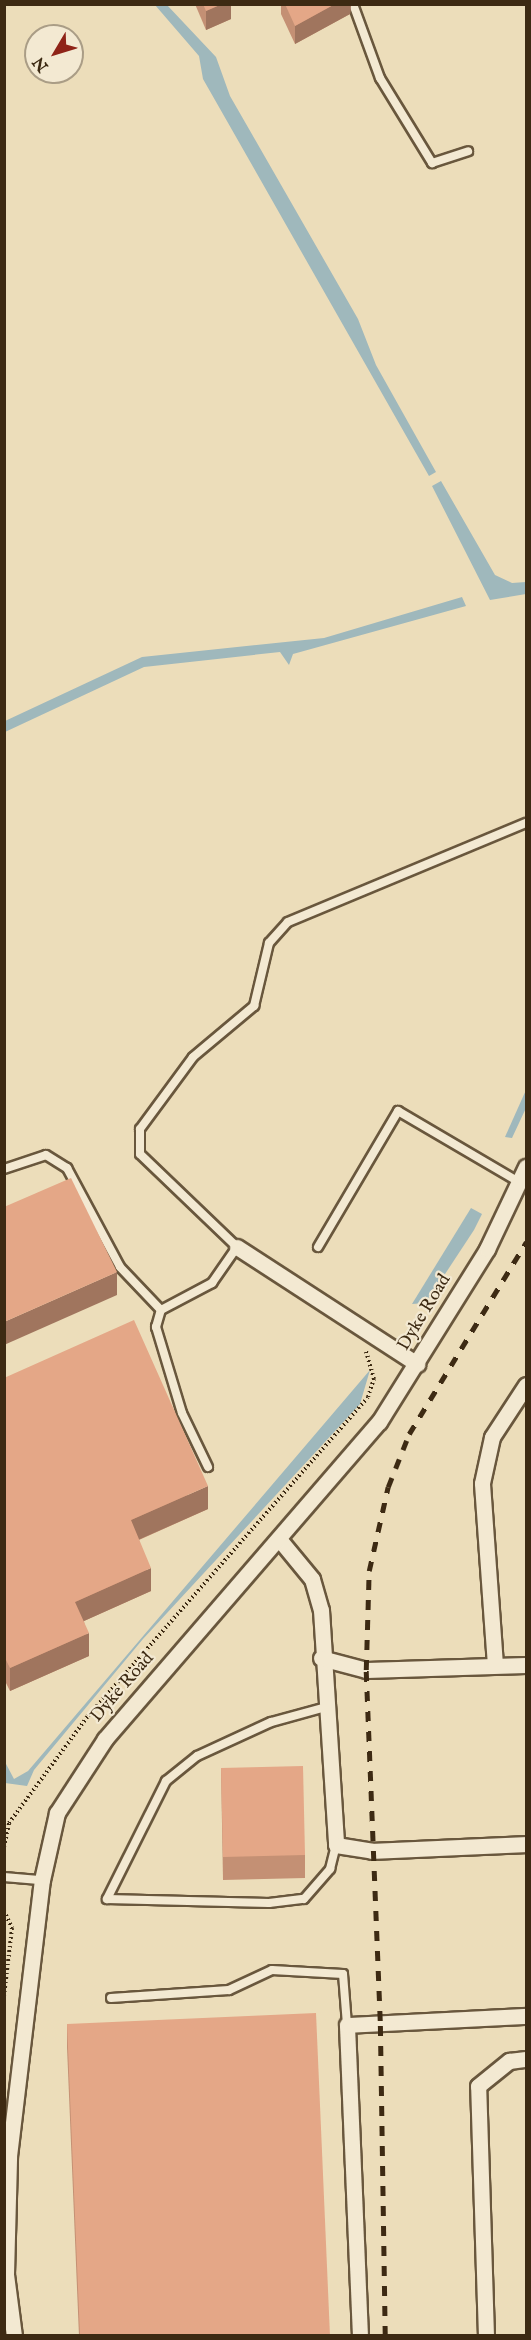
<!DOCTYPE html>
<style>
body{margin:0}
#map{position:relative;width:531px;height:2340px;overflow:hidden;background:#ecddba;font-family:"IM FELL English",serif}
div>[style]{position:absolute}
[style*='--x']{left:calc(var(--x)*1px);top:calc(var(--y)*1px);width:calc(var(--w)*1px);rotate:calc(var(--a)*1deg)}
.water>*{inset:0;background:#9fb8bc}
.path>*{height:4px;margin-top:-2px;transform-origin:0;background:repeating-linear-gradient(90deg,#3d2a13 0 1.5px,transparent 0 4.5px)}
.roads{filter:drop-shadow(2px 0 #69573d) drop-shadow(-2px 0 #69573d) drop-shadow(0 2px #69573d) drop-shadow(0 -2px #69573d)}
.lane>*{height:8px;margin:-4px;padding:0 4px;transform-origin:4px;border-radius:4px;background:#f3e9d2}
.street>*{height:15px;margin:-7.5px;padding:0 7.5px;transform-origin:7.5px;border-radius:7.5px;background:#f3e9d2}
.rail>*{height:4.5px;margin-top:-2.25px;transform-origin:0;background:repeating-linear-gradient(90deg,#3d2a13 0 10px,transparent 0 20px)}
.wall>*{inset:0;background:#c49074}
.shaded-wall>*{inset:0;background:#a0755e}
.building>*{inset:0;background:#e4a787}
span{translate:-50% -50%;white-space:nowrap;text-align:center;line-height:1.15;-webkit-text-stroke:4.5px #f3e9d2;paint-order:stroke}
.street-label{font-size:18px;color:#3d2a13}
.frame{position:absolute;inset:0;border:6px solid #3d2a13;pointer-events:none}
.north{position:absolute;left:24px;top:24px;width:60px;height:60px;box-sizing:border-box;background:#f3e9d2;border:2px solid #aa9d86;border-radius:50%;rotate:232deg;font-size:16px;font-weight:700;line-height:24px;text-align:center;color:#3d2a13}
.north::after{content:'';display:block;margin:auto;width:21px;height:27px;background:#8f2418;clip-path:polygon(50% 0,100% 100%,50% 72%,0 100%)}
</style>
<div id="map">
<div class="water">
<i style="clip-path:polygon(155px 5px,167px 5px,216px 57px,230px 96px,358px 319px,376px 365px,436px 472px,429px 476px,203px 79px,199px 56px)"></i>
<i style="clip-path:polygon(441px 481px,495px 575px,512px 583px,526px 582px,526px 594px,490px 600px,432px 486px)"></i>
<i style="clip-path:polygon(462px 597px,466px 606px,293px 654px,289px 665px,280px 652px,144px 667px,5px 732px,5px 721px,142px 657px,324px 638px)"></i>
<i style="clip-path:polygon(526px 1090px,526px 1108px,512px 1138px,505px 1137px)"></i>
<i style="clip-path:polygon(471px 1208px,482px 1214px,474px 1230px,426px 1303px,412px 1304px)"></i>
<i style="clip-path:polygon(370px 1370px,360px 1404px,143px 1639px,34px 1770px,27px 1786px,5px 1783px,5px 1762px,14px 1779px,28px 1771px)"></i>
</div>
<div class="path">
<i style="--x:4;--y:1847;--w:25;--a:-78"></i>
<i style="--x:9;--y:1823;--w:133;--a:-53.6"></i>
<i style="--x:88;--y:1716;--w:424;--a:-48.7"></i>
<i style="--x:368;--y:1397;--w:19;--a:-72"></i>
<i style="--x:374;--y:1379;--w:29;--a:-106"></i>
<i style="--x:4;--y:1911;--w:19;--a:65"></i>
<i style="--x:12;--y:1928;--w:68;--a:96.7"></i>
</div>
<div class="roads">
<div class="lane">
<i style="--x:353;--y:4;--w:79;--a:70"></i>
<i style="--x:380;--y:78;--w:100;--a:58.5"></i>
<i style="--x:432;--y:163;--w:38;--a:-18"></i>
<i style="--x:4;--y:1169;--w:44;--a:-18.4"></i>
<i style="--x:46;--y:1155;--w:25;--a:32"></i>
<i style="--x:67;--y:1168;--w:112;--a:61.8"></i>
<i style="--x:120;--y:1267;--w:59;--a:46.4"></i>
<i style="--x:318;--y:1247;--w:158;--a:-59.5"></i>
<i style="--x:398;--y:1111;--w:140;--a:30.4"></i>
<i style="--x:208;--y:1467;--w:60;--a:-115.7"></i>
<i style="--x:182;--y:1413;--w:90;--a:-106.8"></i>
<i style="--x:156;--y:1327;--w:18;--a:-74"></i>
<i style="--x:161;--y:1310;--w:58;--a:-27.9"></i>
<i style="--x:212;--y:1283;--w:44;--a:-55.2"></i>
<i style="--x:237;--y:1247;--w:134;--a:-136.2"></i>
<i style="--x:140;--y:1154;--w:25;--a:-90"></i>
<i style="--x:140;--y:1129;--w:89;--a:-53.6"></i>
<i style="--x:193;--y:1057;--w:80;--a:-39.9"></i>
<i style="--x:254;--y:1006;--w:65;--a:-76.6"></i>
<i style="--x:269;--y:943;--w:28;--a:-48"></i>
<i style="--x:288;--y:922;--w:258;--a:-22.6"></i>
<i style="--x:326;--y:1707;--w:57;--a:164.7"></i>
<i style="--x:271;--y:1722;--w:81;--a:155.3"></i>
<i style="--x:197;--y:1756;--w:40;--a:141"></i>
<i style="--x:166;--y:1781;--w:132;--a:116.6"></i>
<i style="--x:107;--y:1899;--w:162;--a:1.4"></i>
<i style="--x:269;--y:1903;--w:35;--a:-7"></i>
<i style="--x:304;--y:1899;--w:40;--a:-49"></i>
<i style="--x:330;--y:1869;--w:25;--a:-76"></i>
<i style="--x:4;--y:1877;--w:38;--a:5"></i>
<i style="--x:111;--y:1998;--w:118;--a:-3.9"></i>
<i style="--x:229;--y:1990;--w:47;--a:-24.9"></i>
<i style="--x:272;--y:1970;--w:71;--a:3.2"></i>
<i style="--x:343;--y:1974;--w:51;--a:85.5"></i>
</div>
<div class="street">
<i style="--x:237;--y:1247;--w:215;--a:33"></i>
<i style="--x:279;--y:1539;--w:52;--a:50.5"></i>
<i style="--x:312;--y:1579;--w:32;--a:74"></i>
<i style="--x:321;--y:1610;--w:235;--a:86.3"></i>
<i style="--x:336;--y:1845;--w:36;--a:9"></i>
<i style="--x:372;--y:1851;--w:154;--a:-2.6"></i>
<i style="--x:321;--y:1658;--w:47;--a:14.9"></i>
<i style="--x:366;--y:1670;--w:160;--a:-1.8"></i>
<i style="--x:495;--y:1665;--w:182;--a:-94.1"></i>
<i style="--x:482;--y:1483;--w:47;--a:-77.7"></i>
<i style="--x:492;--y:1437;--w:62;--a:-56.8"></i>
<i style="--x:14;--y:2336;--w:63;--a:-97.4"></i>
<i style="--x:6;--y:2274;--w:118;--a:-88.5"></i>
<i style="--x:9;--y:2156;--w:278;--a:-83.2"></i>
<i style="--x:42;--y:1880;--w:69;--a:-77.4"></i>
<i style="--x:57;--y:1813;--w:88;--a:-57"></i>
<i style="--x:105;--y:1739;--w:419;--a:-49.2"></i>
<i style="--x:379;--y:1422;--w:204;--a:-58"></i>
<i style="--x:487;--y:1249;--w:91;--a:-64.6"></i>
<i style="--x:360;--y:2336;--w:311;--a:-92.4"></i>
<i style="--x:347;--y:2025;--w:179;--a:-2.9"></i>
<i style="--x:486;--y:2336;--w:250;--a:-91.8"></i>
<i style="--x:478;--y:2086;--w:40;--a:-39"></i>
<i style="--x:509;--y:2061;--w:17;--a:-7"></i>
</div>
</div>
<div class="rail">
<i style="--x:385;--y:2336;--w:315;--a:-90.9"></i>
<i style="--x:380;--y:2021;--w:351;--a:-92.3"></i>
<i style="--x:366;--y:1670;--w:99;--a:-88.3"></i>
<i style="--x:369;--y:1571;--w:86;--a:-77.3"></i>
<i style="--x:388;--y:1487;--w:57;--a:-68.4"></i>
<i style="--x:409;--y:1434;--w:225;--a:-58.6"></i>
</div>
<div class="wall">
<i style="clip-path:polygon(195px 4px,231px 4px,231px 19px,206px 30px)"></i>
<i style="clip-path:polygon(281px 4px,351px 4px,350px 14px,295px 44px,281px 14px)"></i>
<i style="clip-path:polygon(4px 1378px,208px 1509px,139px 1540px,151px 1591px,84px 1621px,89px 1656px,10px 1691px,4px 1679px)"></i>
<i style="clip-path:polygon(221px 1768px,305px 1855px,305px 1878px,223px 1880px)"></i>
<i style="clip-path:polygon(67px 2024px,330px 2336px,79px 2336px,67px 2047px)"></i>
</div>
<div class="shaded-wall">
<i style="clip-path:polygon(222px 4px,231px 4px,231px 19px,206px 30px,206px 11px)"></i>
<i style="clip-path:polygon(335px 4px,351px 4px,350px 14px,295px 44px,295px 26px)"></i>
<i style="clip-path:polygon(117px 1272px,117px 1295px,4px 1345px,4px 1322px)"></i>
<i style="clip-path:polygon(208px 1486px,208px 1509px,131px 1543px,131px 1520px)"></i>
<i style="clip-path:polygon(151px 1568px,151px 1591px,75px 1625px,75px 1602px)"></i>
<i style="clip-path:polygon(89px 1633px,89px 1656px,10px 1691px,10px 1668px)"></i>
</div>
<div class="building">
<i style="clip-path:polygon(203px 4px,222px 4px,206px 11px)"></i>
<i style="clip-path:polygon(285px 4px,335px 4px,295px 26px)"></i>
<i style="clip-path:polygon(71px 1178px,117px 1272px,4px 1322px,4px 1207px)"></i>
<i style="clip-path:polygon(134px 1320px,208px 1486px,131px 1520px,151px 1568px,75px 1602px,89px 1633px,10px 1668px,4px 1656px,4px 1378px)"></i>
<i style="clip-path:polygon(303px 1766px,305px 1855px,223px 1857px,221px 1768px)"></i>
<i style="clip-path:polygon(316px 2013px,330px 2336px,80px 2336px,67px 2024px)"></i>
</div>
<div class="street-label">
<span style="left:425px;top:1313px;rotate:-59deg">Dyke Road</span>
<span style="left:123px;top:1688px;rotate:-49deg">Dyke Road</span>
</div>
<div class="frame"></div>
<div class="north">N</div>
</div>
